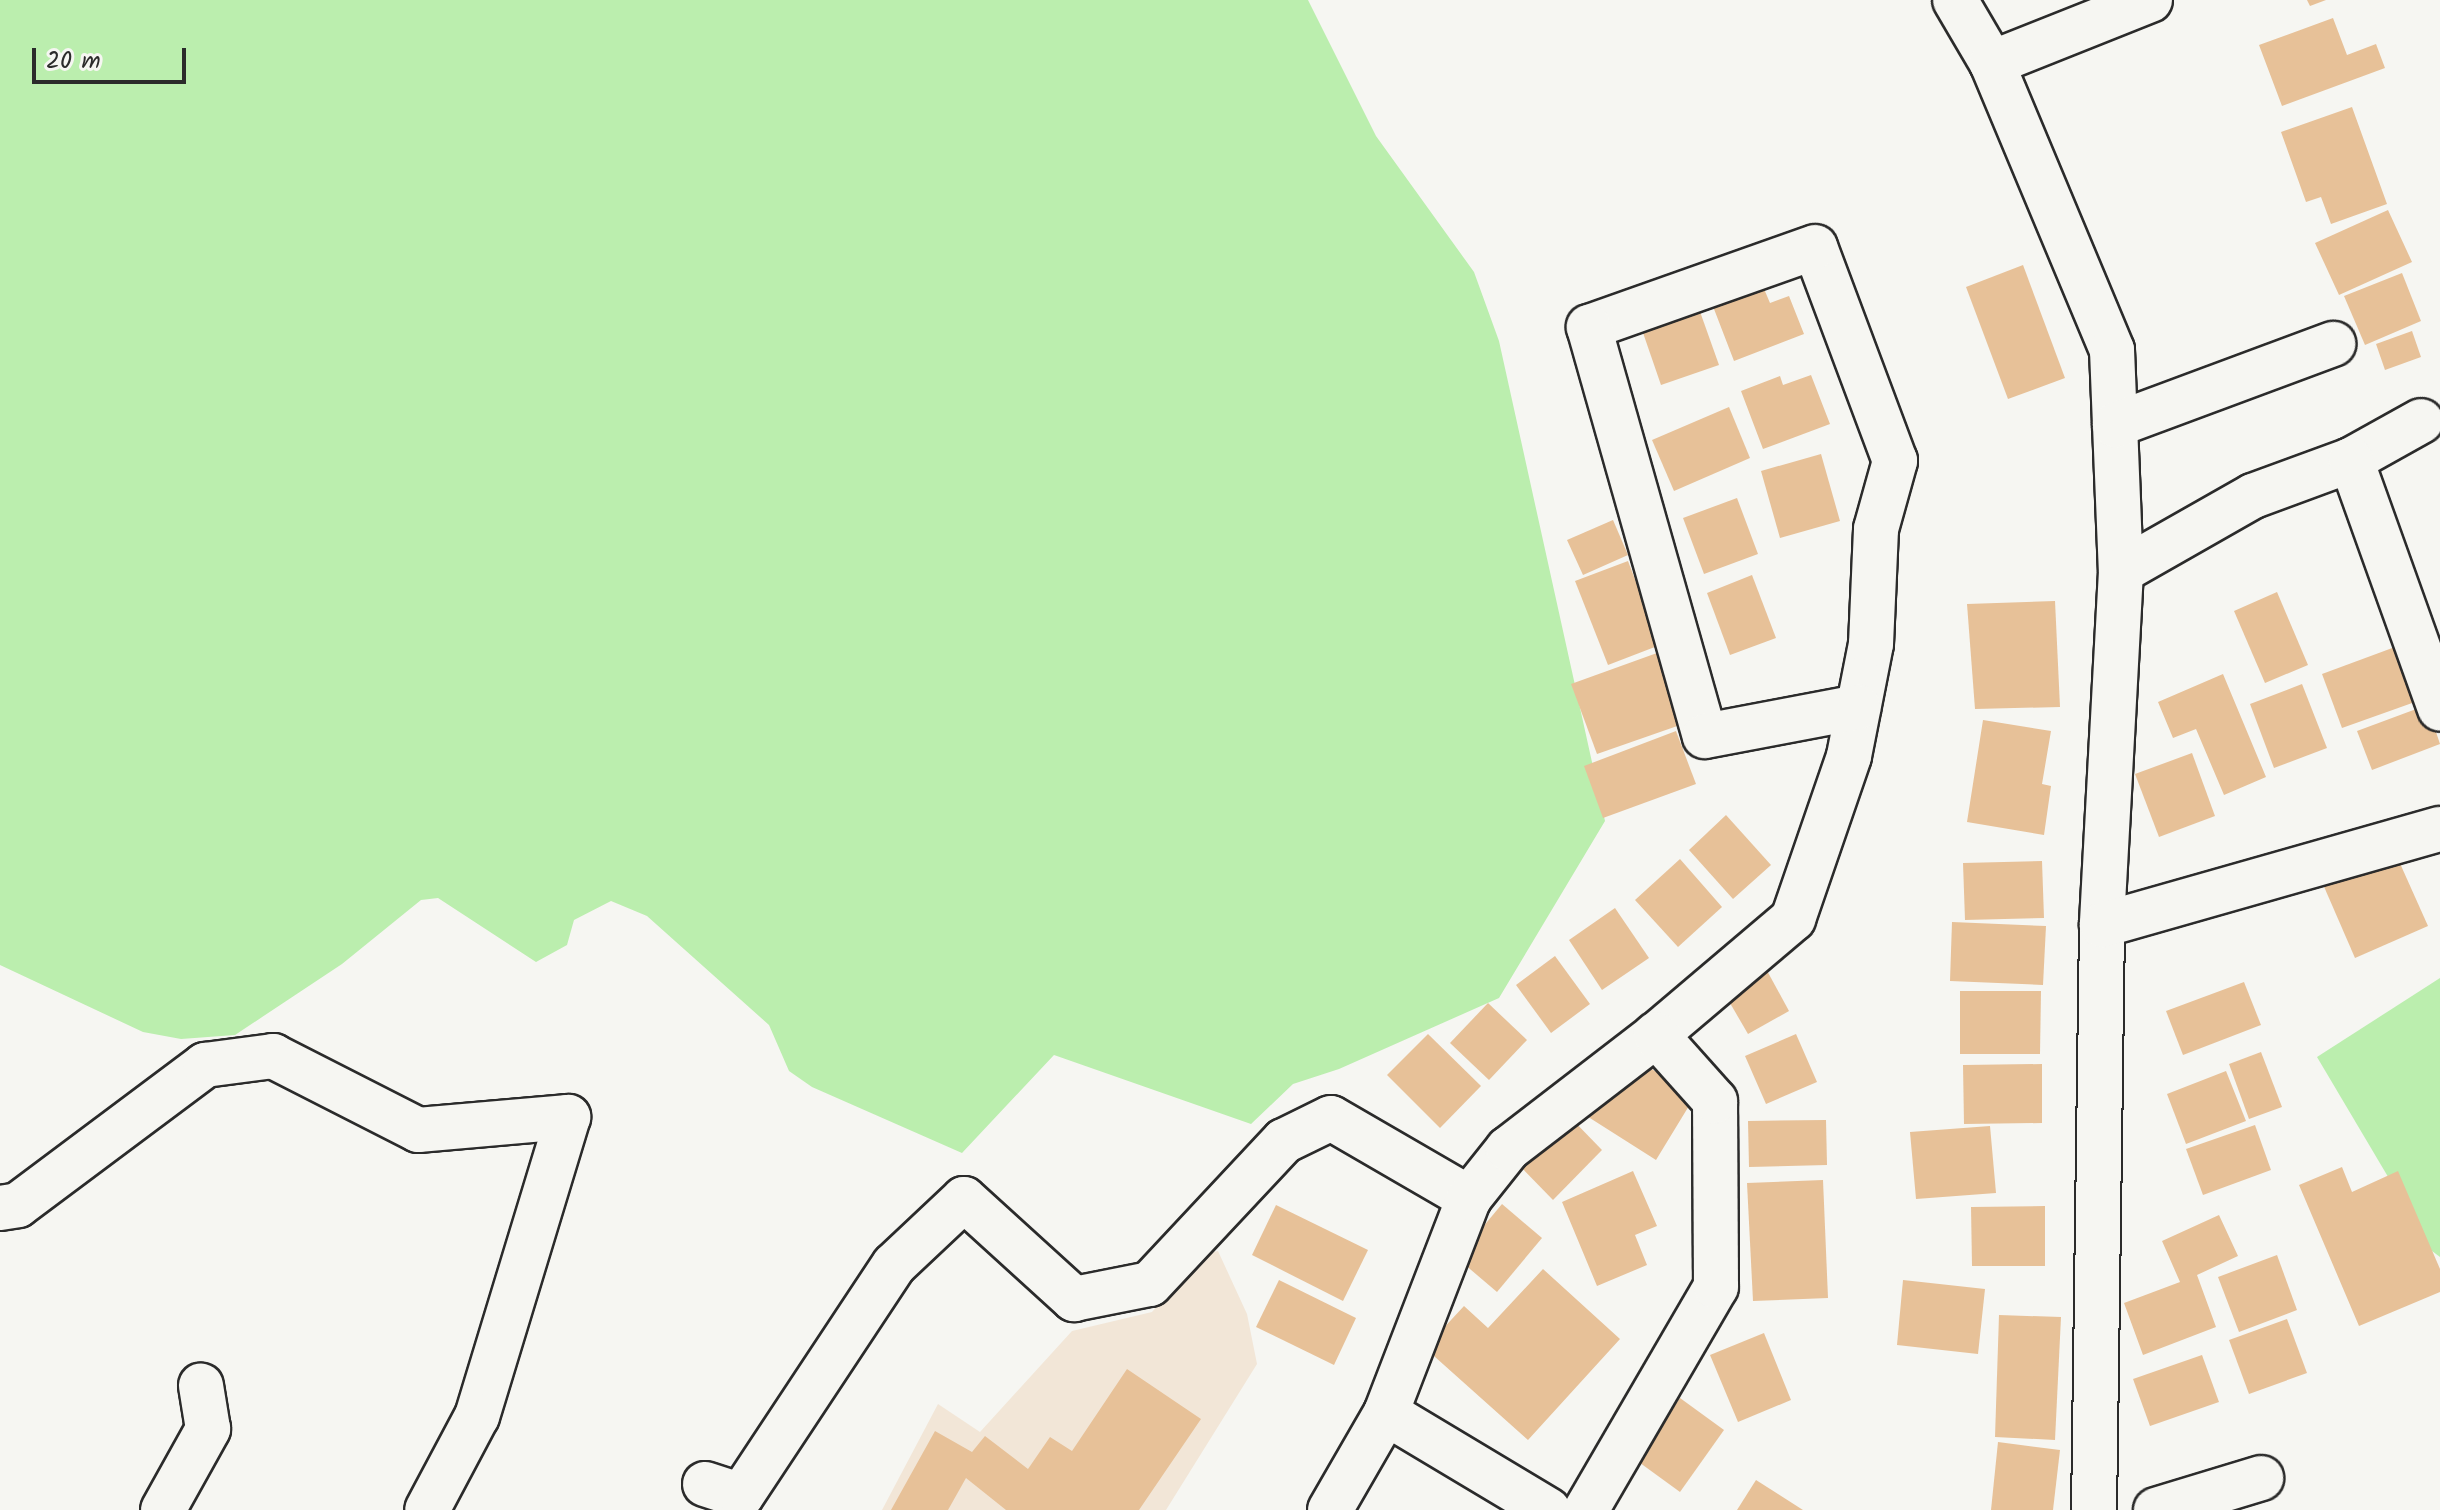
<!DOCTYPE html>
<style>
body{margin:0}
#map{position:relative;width:2440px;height:1510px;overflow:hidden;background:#f6f6f2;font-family:Kalam,sans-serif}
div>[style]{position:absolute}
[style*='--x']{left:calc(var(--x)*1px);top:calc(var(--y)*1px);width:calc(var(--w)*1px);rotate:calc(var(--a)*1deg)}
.built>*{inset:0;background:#f2e6d7}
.green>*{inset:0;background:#bbeeae}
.building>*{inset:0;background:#e7c198}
.roads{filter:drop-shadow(2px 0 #2b2b2b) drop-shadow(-2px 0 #2b2b2b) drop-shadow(0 2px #2b2b2b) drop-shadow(0 -2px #2b2b2b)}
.street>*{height:44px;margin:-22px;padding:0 22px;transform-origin:22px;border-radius:22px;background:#f6f6f2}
span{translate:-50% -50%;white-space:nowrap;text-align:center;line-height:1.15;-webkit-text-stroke:7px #f6f6f2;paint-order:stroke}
.scale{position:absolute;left:32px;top:48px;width:154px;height:36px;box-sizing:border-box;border:4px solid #2b2b2b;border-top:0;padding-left:10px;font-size:24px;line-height:28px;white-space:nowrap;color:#2b2b2b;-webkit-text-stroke:6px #f6f6f2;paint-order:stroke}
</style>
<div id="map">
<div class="built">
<i style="clip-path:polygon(1218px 1251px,1247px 1314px,1257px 1364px,1166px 1510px,882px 1510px,938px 1404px,980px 1432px,1072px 1331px,1152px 1312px,1203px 1254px)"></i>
</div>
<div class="green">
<i style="clip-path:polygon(0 0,1308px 0,1376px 136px,1474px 272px,1499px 341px,1605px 821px,1499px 998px,1339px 1069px,1293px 1084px,1251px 1124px,1054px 1055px,962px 1153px,812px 1087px,789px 1071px,769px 1025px,647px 916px,611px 901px,574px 920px,567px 945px,536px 962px,438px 898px,421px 900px,342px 964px,235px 1035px,181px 1039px,143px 1032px,0 965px)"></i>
<i style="clip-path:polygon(2440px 978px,2440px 1257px,2432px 1251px,2317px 1057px)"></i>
</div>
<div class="building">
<i style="clip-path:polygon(2307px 0,2326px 0,2310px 6px)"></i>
<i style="clip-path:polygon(2333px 18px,2347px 55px,2376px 44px,2385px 68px,2282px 106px,2259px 45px)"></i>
<i style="clip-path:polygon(2352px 107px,2387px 204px,2331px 224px,2321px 197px,2306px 202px,2281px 132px)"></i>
<i style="clip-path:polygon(2388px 210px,2412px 262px,2339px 295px,2315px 243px)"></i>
<i style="clip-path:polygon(2023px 265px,2065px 378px,2008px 399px,1966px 287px)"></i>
<i style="clip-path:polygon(2402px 273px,2421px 321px,2365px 345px,2344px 296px)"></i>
<i style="clip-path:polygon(1759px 277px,1770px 303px,1789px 296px,1804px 334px,1734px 361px,1709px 296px)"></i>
<i style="clip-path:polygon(1698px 306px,1719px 365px,1661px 385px,1641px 327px)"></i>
<i style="clip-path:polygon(2412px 331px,2421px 357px,2385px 370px,2376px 344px)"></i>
<i style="clip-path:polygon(1811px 375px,1830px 424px,1763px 449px,1741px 391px,1780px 376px,1783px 385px)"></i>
<i style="clip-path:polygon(1729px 407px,1750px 458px,1674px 491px,1652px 440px)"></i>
<i style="clip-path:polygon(1821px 454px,1840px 521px,1780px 538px,1761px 471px)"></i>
<i style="clip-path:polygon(1737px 498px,1758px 554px,1704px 574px,1683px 518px)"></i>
<i style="clip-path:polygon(1613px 520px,1628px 555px,1583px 575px,1567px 540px)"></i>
<i style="clip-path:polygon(1628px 561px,1660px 645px,1608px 665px,1575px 581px)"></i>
<i style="clip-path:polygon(1752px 575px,1776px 638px,1730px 655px,1707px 593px)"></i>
<i style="clip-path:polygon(2277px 592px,2308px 665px,2265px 683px,2234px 611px)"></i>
<i style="clip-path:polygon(2055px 601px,2060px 707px,1975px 709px,1967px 604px)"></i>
<i style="clip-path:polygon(2395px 647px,2415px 702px,2342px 728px,2322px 674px)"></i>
<i style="clip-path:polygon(1657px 653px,1683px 724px,1597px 754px,1571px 684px)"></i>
<i style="clip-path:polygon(2223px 674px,2266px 777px,2224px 795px,2196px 729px,2173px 738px,2158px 702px)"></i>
<i style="clip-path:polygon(2302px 684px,2327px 748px,2274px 768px,2250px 704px)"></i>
<i style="clip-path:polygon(2427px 705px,2440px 744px,2372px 770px,2357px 731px)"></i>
<i style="clip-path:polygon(1983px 720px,2051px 731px,2042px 784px,2051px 786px,2044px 835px,1967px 822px)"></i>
<i style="clip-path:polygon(1676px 731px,1696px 784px,1603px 818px,1584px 766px)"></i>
<i style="clip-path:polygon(2192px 753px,2215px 816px,2159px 837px,2135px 774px)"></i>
<i style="clip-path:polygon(1726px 815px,1771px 865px,1733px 899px,1689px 850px)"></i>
<i style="clip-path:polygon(2394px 850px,2428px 926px,2355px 958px,2322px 882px)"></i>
<i style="clip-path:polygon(1680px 859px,1722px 907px,1678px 947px,1635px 900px)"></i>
<i style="clip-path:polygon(2042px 861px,2044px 918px,1965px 920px,1963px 863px)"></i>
<i style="clip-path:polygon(1615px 908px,1649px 958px,1602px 990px,1569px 940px)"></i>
<i style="clip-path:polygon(1952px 922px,2046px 926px,2043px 985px,1950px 981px)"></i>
<i style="clip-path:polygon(1555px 956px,1590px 1004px,1551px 1033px,1516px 985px)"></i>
<i style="clip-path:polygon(1765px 967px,1789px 1011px,1748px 1034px,1723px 991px)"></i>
<i style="clip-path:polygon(2244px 982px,2261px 1025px,2183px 1055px,2166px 1011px)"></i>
<i style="clip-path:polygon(1960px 991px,2041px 991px,2040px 1054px,1960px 1054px)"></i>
<i style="clip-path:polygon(1488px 1003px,1527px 1040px,1489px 1080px,1450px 1043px)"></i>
<i style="clip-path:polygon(1428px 1034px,1481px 1086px,1440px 1128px,1387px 1075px)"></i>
<i style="clip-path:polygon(1796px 1034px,1817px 1082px,1766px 1104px,1745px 1056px)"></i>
<i style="clip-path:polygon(2261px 1052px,2282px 1107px,2249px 1119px,2229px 1064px)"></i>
<i style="clip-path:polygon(1637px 1060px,1695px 1096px,1656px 1160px,1582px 1113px,1597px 1087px,1614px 1098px)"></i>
<i style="clip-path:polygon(2042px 1064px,2042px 1123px,1964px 1124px,1963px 1065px)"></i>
<i style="clip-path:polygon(2226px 1071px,2246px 1121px,2186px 1144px,2167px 1094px)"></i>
<i style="clip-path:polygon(1568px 1115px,1602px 1150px,1553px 1200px,1519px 1165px)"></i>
<i style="clip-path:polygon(1826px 1120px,1827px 1165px,1749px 1167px,1748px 1121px)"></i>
<i style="clip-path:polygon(2255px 1125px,2271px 1170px,2203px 1195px,2186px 1149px)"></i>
<i style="clip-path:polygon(1990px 1126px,1996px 1193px,1916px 1199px,1910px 1132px)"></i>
<i style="clip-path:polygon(2342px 1167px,2352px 1192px,2398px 1171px,2440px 1269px,2440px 1292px,2359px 1326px,2299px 1185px)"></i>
<i style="clip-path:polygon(1633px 1171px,1657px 1226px,1635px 1235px,1647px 1265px,1597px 1286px,1562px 1202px)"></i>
<i style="clip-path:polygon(1823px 1180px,1828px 1298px,1753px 1301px,1747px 1183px)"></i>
<i style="clip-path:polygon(1502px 1204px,1542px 1238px,1497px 1292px,1457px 1258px)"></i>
<i style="clip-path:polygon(1276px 1205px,1368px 1250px,1343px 1301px,1252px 1255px)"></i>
<i style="clip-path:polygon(2045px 1206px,2045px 1266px,1972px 1266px,1971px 1207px)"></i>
<i style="clip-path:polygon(2219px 1215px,2238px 1256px,2197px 1275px,2216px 1327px,2143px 1355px,2124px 1303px,2180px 1282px,2162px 1241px)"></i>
<i style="clip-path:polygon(2277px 1255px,2297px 1310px,2239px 1332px,2218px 1277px)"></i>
<i style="clip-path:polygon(1543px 1269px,1620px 1339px,1528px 1440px,1425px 1348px,1464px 1306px,1488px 1328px)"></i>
<i style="clip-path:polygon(1279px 1280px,1356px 1318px,1334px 1365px,1256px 1327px)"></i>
<i style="clip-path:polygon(1903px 1280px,1985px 1289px,1978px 1354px,1897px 1345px)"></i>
<i style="clip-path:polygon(1999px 1315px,2061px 1317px,2055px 1440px,1995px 1437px)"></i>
<i style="clip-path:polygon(2287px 1319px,2307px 1373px,2249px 1394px,2229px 1340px)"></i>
<i style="clip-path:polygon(1764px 1333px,1791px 1400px,1738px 1422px,1710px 1355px)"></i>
<i style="clip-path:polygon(2202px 1355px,2219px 1402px,2150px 1426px,2133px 1379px)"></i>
<i style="clip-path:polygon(1127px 1369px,1201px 1419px,1139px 1510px,1006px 1510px,966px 1478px,948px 1510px,891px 1510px,935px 1431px,972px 1452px,985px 1436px,1028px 1469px,1050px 1437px,1072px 1451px)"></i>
<i style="clip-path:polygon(1680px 1398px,1724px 1430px,1680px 1492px,1636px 1460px)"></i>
<i style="clip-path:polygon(1998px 1442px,2060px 1450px,2053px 1510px,1991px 1510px)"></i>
<i style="clip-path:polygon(1756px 1480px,1803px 1510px,1737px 1510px)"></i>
</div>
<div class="roads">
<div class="street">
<i style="--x:1955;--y:0;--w:73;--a:59.6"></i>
<i style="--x:1992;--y:63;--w:311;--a:67.3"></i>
<i style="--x:2112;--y:350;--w:221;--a:87.7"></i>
<i style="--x:2121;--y:571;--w:355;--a:93.1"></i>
<i style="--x:2102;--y:925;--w:585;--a:90.78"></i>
<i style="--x:1992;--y:63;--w:170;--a:-21.7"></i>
<i style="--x:2115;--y:425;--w:233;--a:-20.4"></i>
<i style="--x:2351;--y:460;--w:80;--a:-29.1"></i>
<i style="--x:2121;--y:571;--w:152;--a:-29.6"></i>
<i style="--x:2253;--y:496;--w:104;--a:-20.2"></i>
<i style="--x:2351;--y:460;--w:264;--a:70.3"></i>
<i style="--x:2102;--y:925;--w:351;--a:-15.9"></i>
<i style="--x:0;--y:1208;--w:18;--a:-9"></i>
<i style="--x:18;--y:1205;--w:234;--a:-36.8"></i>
<i style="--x:205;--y:1065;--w:69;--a:-7.5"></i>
<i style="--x:273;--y:1056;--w:163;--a:27"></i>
<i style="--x:418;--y:1130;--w:151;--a:-5"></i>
<i style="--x:568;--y:1117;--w:313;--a:106.9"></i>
<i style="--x:477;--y:1416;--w:106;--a:118"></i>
<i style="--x:1386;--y:1413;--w:189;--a:30.9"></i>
<i style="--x:705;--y:1484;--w:38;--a:18"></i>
<i style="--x:741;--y:1496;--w:277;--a:-56.5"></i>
<i style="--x:894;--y:1265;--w:96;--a:-43.3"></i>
<i style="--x:964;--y:1199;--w:149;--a:42.3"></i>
<i style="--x:1074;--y:1299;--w:77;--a:-11.2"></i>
<i style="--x:1150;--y:1284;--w:196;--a:-46.9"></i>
<i style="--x:1284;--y:1141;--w:52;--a:-26.1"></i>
<i style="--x:1331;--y:1118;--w:160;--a:30.1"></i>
<i style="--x:163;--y:1510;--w:93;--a:-60.9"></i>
<i style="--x:208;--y:1429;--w:44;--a:-99.2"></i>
<i style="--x:1330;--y:1510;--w:112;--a:-60"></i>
<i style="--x:1386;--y:1413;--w:230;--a:-68.9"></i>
<i style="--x:1469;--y:1198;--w:63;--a:-51.5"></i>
<i style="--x:1508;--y:1149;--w:187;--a:-37.6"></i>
<i style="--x:1656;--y:1035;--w:180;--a:-40.3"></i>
<i style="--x:1793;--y:919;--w:172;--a:-71"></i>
<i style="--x:1849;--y:756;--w:114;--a:-78.9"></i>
<i style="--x:1871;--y:644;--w:115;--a:-87.5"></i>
<i style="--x:1876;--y:529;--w:71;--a:-74.4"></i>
<i style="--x:1895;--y:461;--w:228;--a:-110.5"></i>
<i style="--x:1815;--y:247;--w:240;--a:160.5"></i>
<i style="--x:1589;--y:327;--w:425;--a:74.2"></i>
<i style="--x:1705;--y:736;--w:156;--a:-10.7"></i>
<i style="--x:1586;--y:1510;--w:258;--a:-59.8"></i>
<i style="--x:1716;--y:1287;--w:186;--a:-90.3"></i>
<i style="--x:1715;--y:1101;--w:89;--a:-131.8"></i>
<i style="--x:2156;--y:1510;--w:110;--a:-16.9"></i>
</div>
</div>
<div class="scale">20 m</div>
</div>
